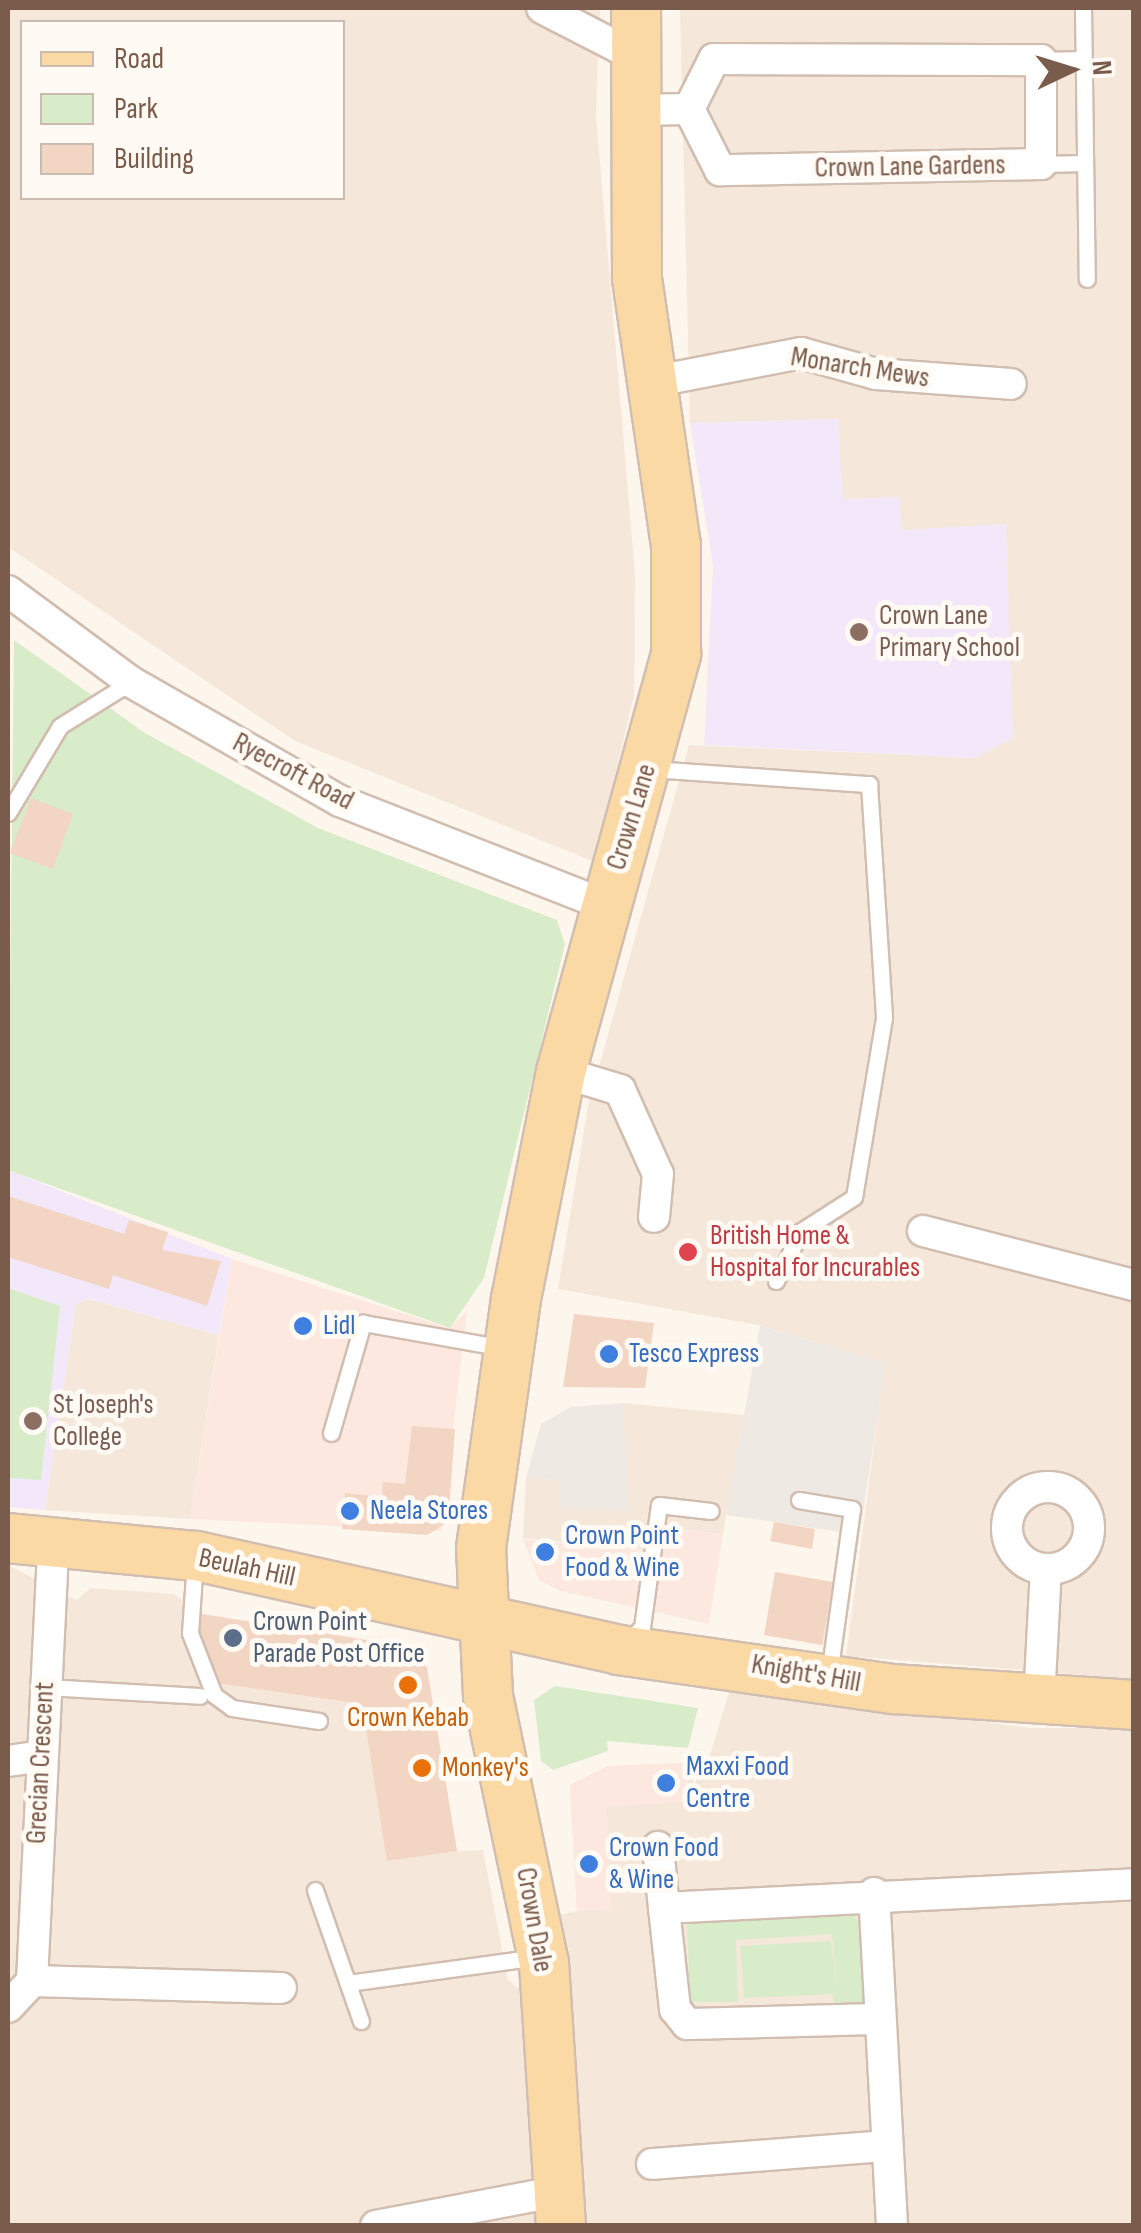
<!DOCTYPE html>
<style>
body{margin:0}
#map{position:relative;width:1141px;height:2233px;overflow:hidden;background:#fdf6ec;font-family:"Sofia Sans Condensed",sans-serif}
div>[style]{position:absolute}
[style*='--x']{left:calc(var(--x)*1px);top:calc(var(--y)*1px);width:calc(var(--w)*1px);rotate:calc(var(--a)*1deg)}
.residential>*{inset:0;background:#f5e8da}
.commercial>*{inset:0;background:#fde8e0}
.industrial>*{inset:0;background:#efe9e4}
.education>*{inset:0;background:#f3e8fa}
.green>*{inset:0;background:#d8ecc9}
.building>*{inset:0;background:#f3d5c3}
.roads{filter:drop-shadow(2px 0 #d1beb0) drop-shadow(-2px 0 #d1beb0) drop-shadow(0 2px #d1beb0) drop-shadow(0 -2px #d1beb0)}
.service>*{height:15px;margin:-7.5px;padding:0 7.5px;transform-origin:7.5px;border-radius:7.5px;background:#fff}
.minor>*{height:30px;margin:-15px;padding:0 15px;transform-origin:15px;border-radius:15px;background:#fff}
.minor>.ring{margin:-15px;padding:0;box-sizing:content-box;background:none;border:30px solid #fff;border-radius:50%}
.primary>*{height:48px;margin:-24px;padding:0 24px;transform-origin:24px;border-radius:24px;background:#fbd9a5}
.dots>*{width:28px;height:28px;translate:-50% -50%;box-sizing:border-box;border:5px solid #fffaf3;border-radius:50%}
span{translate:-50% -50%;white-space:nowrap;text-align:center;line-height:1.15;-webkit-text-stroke:10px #fffaf3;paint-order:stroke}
.street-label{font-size:28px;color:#7a5c4d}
.education-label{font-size:28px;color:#785e54}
.left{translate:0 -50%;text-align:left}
.health-label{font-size:28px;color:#be3a42}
.shop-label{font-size:28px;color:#366cbe}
.service-label{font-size:28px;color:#4e5e75}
.food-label{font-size:28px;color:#c56008}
.frame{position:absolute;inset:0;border:10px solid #7a5c4d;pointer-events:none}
.legend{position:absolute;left:20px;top:20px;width:325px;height:180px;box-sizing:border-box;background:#fffaf3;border:2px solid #cabbb1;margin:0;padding:12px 18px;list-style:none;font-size:30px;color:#7a5c4d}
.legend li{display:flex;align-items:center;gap:20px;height:50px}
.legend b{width:50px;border:2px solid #cabbb1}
.north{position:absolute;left:1021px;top:20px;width:100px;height:100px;-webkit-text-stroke:8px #fffaf3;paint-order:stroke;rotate:86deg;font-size:28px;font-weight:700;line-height:40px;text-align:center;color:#7a5c4d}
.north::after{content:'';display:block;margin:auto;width:35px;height:45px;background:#7a5c4d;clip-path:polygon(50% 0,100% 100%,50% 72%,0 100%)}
</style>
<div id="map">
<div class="residential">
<i style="clip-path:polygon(evenodd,8px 8px,600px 8px,596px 115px,635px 574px,634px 695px,595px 862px,295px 741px,8px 547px,8px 8px,22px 22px,342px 22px,342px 198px,22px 198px,22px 22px)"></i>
<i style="clip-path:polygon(680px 8px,1133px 8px,1133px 1679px,846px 1656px,885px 1363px,758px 1325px,558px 1289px,588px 1106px,689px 745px,976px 758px,901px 530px,843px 499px,837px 419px,690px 423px)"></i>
<i style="clip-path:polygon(88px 1299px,219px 1335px,190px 1519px,45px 1510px,76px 1304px)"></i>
<i style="clip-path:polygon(624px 1403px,744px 1415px,723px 1534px,665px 1528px,660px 1552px,523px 1538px,526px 1478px,560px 1480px,628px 1511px)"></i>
<i style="clip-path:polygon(8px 1565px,76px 1600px,91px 1588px,174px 1594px,202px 1614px,408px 1646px,427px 1667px,457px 1851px,483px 1850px,508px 1980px,521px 1990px,537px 2225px,8px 2226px)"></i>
<i style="clip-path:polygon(730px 1689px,1031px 1728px,1133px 1728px,1133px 2225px,585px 2225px,559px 1915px,577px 1911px,570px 1785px,608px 1766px,708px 1762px)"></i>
</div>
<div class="commercial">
<i style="clip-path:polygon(232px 1259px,449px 1328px,467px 1311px,441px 1531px,190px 1519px)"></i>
<i style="clip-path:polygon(664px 1528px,723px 1534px,709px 1624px,561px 1591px,539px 1580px,523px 1539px,660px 1552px)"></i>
<i style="clip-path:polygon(687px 1763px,690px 1802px,606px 1806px,612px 1909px,577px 1911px,570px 1785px,608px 1766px)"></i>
</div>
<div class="industrial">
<i style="clip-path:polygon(760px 1326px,886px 1363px,842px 1648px,822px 1645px,841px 1532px,726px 1515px)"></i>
<i style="clip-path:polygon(624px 1403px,629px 1511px,561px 1508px,559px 1480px,526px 1478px,541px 1424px,571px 1407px)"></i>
</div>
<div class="education">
<i style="clip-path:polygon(838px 419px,843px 499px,899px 497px,902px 530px,1006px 524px,1013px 738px,976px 758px,704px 745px,713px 565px,690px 423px)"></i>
<i style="clip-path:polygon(8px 1170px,232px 1259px,219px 1335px,89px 1299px,76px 1304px,45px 1510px,8px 1507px)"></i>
</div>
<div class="green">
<i style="clip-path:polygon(14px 640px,145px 733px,318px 828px,557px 920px,565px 944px,484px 1278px,450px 1328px,8px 1170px)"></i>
<i style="clip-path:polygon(8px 1288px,60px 1306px,41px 1480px,8px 1478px)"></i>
<i style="clip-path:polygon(555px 1686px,698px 1708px,688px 1748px,607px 1741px,608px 1751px,553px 1770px,541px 1761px,534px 1700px)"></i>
<i style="clip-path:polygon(850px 1910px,860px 1924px,864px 2002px,834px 2003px,833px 1994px,744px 1998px,740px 1946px,831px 1941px,838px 1990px,832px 1934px,736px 1940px,738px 2002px,690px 2002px,687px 1923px)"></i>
</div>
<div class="building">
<i style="clip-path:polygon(31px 798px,73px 814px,53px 869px,10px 853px)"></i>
<i style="clip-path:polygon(8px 1196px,124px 1234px,129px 1220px,168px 1232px,162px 1250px,221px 1261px,207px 1306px,113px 1275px,109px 1289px,8px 1257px)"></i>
<i style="clip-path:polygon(574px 1314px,654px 1323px,645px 1388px,563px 1387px)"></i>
<i style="clip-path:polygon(412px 1426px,455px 1429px,448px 1522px,427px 1535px,342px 1529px,345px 1493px,382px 1497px,383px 1482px,405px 1484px)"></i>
<i style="clip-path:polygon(774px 1522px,815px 1529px,812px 1549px,770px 1541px)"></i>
<i style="clip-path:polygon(775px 1572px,833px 1582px,822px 1645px,764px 1635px)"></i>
<i style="clip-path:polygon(202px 1614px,408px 1647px,427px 1668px,457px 1851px,387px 1861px,362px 1704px,216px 1683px,199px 1635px)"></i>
</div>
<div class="roads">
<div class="service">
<i style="--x:1083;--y:8;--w:271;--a:89.2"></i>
<i style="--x:1041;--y:60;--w:42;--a:-1.4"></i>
<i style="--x:1041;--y:164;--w:43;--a:-1.3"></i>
<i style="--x:652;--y:769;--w:218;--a:4"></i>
<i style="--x:869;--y:784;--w:234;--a:86.3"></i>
<i style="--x:884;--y:1018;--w:181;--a:99.5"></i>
<i style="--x:854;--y:1197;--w:63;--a:147.3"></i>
<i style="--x:801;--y:1231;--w:56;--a:116.6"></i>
<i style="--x:8;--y:813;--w:101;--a:-59.1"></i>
<i style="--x:60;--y:726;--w:84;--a:-31.8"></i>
<i style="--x:331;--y:1433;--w:115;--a:-73.8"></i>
<i style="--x:363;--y:1323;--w:142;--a:10.1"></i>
<i style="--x:799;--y:1500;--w:54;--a:9.6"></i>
<i style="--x:852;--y:1509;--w:168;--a:97.9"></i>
<i style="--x:195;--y:1560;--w:73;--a:93.9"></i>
<i style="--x:190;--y:1633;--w:66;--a:68.8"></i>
<i style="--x:214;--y:1695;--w:22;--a:36"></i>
<i style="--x:232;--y:1708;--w:88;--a:8.5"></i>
<i style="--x:626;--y:1643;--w:23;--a:-45"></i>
<i style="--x:642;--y:1627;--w:123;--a:-82.1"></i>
<i style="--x:659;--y:1505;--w:52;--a:6.6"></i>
<i style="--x:46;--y:1687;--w:154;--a:3.3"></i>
<i style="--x:315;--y:1890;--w:139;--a:70.7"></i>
<i style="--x:348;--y:1983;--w:191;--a:-7.8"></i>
</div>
<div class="minor">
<i style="--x:542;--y:8;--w:105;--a:27.3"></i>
<i style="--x:633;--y:110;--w:56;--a:-1"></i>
<i style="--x:689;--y:109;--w:56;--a:-63.4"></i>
<i style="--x:714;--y:59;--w:327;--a:0.2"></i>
<i style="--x:1041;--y:60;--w:104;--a:90"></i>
<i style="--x:1041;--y:164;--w:321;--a:178.9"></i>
<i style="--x:720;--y:170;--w:68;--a:-116.9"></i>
<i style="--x:651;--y:382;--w:153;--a:-10.9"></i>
<i style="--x:801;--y:353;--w:78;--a:15.6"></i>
<i style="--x:876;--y:374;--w:135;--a:4.2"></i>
<i style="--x:8;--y:591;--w:153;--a:36.5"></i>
<i style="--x:131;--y:682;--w:241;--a:29.7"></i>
<i style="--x:340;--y:801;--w:285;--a:21.4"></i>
<i style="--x:561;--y:1072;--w:62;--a:17"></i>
<i style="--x:620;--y:1090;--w:92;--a:65.7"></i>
<i style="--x:658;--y:1174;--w:43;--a:95.3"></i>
<i style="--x:923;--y:1231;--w:218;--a:14.4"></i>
<i class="ring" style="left:1007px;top:1487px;width:52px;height:52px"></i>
<i style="--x:1039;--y:1701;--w:132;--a:-87"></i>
<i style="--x:8;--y:1761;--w:34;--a:-8"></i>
<i style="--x:658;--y:1847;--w:61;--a:84.4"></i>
<i style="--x:664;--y:1908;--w:471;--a:-2.9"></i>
<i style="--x:874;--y:1893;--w:333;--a:86.9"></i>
<i style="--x:664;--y:1908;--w:102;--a:83.8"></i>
<i style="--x:675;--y:2009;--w:19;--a:51"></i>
<i style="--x:687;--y:2024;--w:192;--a:-1.5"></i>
<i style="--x:32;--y:1981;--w:249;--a:1.6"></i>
<i style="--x:8;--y:2007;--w:35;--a:-47"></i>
<i style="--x:32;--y:1981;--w:437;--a:-87.2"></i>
<i style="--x:652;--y:2164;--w:234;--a:-4.4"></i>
<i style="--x:376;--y:2226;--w:187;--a:-10.8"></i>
</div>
<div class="primary">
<i style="--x:8;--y:1538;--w:189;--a:5.5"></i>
<i style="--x:196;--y:1556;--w:433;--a:12.5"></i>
<i style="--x:619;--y:1650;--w:277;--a:8.1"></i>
<i style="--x:893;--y:1689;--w:242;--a:3.8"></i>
<i style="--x:561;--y:2226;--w:263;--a:-93.7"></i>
<i style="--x:544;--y:1964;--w:274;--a:-101.8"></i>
<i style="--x:488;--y:1696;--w:148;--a:-92.7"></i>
<i style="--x:481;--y:1548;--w:251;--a:-82"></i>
<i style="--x:516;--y:1299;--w:231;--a:-78.8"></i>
<i style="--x:561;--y:1072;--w:434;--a:-74.6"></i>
<i style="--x:676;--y:654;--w:108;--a:-90"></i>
<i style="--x:676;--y:546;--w:271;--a:-98.3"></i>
<i style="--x:637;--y:278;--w:270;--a:-90.2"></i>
</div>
</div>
<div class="dots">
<i style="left:859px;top:632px;background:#8d6e63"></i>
<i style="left:688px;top:1252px;background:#e0444e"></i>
<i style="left:303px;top:1326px;background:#3f7fe0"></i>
<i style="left:609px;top:1354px;background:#3f7fe0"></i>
<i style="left:33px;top:1421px;background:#8d6e63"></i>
<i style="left:350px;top:1511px;background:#3f7fe0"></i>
<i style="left:545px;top:1552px;background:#3f7fe0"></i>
<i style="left:233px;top:1638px;background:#5c6f8a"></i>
<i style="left:408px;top:1685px;background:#e8710a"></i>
<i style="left:422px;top:1768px;background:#e8710a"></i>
<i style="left:666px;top:1783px;background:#3f7fe0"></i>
<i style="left:589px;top:1864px;background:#3f7fe0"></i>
</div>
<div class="street-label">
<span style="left:910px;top:167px;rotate:-1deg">Crown Lane Gardens</span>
<span style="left:860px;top:368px;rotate:9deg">Monarch Mews</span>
<span style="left:293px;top:772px;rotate:28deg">Ryecroft Road</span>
<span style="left:632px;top:817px;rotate:-73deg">Crown Lane</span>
<span style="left:247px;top:1568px;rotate:12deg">Beulah Hill</span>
<span style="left:806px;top:1674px;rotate:10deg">Knight's Hill</span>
<span style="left:41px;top:1763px;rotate:-87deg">Grecian Crescent</span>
<span style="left:534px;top:1920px;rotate:80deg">Crown Dale</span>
</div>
<div class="education-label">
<span class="left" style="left:879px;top:632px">Crown Lane<br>Primary School</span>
<span class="left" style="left:53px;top:1421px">St Joseph's<br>College</span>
</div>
<div class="health-label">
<span class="left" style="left:710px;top:1252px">British Home &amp;<br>Hospital for Incurables</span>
</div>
<div class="shop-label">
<span class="left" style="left:323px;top:1326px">Lidl</span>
<span class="left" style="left:629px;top:1354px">Tesco Express</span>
<span class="left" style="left:370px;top:1511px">Neela Stores</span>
<span class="left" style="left:565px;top:1552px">Crown Point<br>Food &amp; Wine</span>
<span class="left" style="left:686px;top:1783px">Maxxi Food<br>Centre</span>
<span class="left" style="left:609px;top:1864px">Crown Food<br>&amp; Wine</span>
</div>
<div class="service-label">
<span class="left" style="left:253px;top:1638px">Crown Point<br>Parade Post Office</span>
</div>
<div class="food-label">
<span style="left:408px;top:1718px">Crown Kebab</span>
<span class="left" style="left:442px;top:1768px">Monkey's</span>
</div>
<div class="frame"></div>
<ul class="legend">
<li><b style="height:12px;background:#fbd9a5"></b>Road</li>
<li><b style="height:28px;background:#d8ecc9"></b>Park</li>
<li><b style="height:28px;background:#f3d5c3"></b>Building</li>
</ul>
<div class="north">N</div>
</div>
